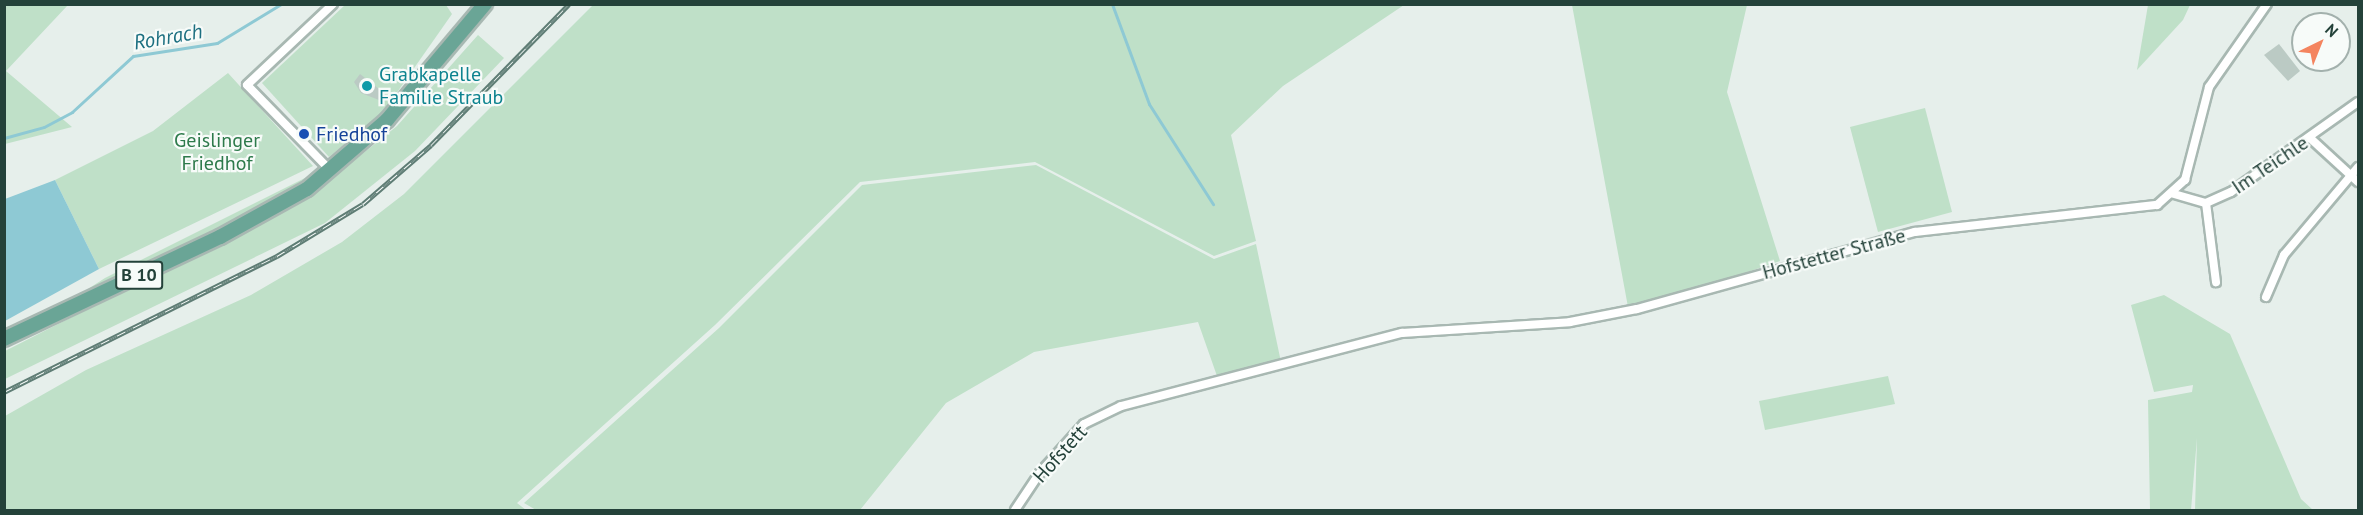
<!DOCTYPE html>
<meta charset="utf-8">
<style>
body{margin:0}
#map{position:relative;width:2363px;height:515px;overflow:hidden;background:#e6efeb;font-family:"PT Sans",sans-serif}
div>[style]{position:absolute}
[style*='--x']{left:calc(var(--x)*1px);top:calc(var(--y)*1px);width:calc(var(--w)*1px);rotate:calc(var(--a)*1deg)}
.green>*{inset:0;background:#bfe0c8}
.water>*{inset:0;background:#8ec9d4}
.stream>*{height:3px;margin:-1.5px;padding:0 1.5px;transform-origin:1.5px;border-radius:1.5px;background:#8ec9d4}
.building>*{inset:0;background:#bbcac4}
.roads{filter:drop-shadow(2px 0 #a8b8b2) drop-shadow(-2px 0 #a8b8b2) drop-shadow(0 2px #a8b8b2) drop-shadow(0 -2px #a8b8b2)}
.minor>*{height:8px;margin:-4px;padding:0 4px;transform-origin:4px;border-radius:4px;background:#fff}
.primary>*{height:14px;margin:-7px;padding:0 7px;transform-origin:7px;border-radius:7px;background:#6aa596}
.rail>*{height:5px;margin-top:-2.5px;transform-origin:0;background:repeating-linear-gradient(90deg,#f7fbf9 0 9px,#5f7d75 0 18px);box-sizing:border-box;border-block:2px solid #5f7d75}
.dots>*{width:16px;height:16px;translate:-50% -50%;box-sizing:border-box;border:3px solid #f7fbf9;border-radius:50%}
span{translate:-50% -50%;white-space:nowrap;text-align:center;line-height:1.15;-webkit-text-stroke:4.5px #f7fbf9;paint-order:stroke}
.shield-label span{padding:2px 4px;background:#f7fbf9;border:2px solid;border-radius:4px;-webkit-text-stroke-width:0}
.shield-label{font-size:18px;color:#24423a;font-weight:700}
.culture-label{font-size:20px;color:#0d838f}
.left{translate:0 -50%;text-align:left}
.transit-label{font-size:20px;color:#164399}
.park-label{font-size:20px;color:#2d7a4b}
.street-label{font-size:20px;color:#24423a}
.water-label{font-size:21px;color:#1c6f80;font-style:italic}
.frame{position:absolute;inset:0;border:6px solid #24423a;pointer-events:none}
.north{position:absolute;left:2291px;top:12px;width:60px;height:60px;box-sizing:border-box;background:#f7fbf9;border:2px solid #a3b1ad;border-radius:50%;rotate:43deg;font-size:16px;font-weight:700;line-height:24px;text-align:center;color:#24423a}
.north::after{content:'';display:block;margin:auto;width:21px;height:27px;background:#f4845f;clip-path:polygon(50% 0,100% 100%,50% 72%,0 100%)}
</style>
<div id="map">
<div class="green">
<i style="clip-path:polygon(5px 4px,68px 5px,6px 71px,72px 127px,5px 144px)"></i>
<i style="clip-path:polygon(594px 4px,1404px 4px,1404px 5px,1283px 86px,1231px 135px,1256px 241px,1214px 256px,1035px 162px,860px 182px,715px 325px,517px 503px,526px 510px,5px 510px,5px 416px,86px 370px,251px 295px,342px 242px,404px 194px)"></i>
<i style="clip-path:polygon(345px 5px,446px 5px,452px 14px,384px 111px,329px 157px,262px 83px)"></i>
<i style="clip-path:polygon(1572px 5px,1747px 5px,1727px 92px,1780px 261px,1665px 300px,1628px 307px)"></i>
<i style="clip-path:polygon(2148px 5px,2190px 5px,2183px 20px,2137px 70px)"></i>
<i style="clip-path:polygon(478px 35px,504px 58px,415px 151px,325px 223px,5px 379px,5px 351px,310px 196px,397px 126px)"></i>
<i style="clip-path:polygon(228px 73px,313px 166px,99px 269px,55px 180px,153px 131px)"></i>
<i style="clip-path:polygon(1925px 108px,1952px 212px,1878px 232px,1850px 127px)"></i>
<i style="clip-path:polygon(1036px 165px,1214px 259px,1256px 244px,1281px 362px,1217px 376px,1198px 322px,1034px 352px,946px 403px,860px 510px,536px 510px,524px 503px,719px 328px,862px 185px)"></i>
<i style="clip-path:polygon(307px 177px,260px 210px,74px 298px,105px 278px)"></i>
<i style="clip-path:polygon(2164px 295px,2230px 334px,2301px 499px,2313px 510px,2195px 510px,2197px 438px,2191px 510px,2150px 510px,2148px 400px,2192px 392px,2193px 385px,2154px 392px,2131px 305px)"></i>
<i style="clip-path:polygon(1888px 376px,1895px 404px,1765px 430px,1759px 401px)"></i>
</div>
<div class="water">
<i style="clip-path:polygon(55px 180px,99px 269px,5px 321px,5px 199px)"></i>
</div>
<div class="stream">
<i style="--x:1112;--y:4;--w:107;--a:69.7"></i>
<i style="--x:1149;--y:104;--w:119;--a:57.4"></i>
<i style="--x:4;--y:138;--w:41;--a:-15.4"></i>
<i style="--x:44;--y:127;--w:32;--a:-28"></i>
<i style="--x:72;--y:112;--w:83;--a:-42.6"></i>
<i style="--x:133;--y:56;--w:85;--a:-8.8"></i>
<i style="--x:217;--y:43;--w:75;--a:-31.4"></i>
</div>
<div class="building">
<i style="clip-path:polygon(2279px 44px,2300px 71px,2288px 81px,2264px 55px)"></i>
<i style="clip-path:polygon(360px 74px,379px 89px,379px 100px,361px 93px,354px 82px)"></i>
</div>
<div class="roads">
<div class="minor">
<i style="--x:2310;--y:138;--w:65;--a:42.5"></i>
<i style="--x:331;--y:171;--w:120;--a:-134.3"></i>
<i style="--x:247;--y:85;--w:118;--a:-43.3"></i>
<i style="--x:2174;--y:194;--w:33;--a:16"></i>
<i style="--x:2206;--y:203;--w:27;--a:-24"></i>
<i style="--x:2231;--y:192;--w:156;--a:-35.3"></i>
<i style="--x:2206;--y:203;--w:80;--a:82.8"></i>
<i style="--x:2266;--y:297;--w:46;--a:-66.8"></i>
<i style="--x:2284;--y:255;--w:115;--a:-49.9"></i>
<i style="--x:1015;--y:510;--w:43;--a:-56.3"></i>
<i style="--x:1039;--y:474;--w:67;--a:-48"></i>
<i style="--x:1084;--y:424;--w:41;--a:-25.9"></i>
<i style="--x:1121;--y:406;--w:290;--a:-14.6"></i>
<i style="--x:1402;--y:333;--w:168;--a:-3.7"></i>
<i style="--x:1570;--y:322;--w:68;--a:-11"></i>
<i style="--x:1637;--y:309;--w:288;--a:-15.5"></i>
<i style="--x:1915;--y:232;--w:244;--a:-6.4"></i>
<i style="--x:2157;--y:205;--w:38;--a:-42"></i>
<i style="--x:2185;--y:180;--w:96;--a:-75.5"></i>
<i style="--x:2209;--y:87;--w:101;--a:-55.1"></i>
</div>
<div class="primary">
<i style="--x:4;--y:339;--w:239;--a:-25.3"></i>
<i style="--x:220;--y:237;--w:99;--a:-28.9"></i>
<i style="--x:307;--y:189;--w:106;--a:-40.8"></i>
<i style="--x:387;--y:120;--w:152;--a:-49.8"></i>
</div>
</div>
<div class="rail">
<i style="--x:4;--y:392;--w:305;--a:-26.5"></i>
<i style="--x:277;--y:256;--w:100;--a:-31.2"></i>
<i style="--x:363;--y:204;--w:90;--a:-40.9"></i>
<i style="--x:431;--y:145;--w:197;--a:-45.6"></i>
</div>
<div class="dots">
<i style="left:367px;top:86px;background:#0f9aa8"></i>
<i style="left:304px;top:134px;background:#1a4fb4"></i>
</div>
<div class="shield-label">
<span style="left:139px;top:275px">B 10</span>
</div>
<div class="culture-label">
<span class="left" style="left:379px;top:86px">Grabkapelle<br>Familie Straub</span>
</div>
<div class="transit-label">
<span class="left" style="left:316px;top:134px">Friedhof</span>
</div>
<div class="park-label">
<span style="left:217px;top:152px">Geislinger<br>Friedhof</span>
</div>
<div class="street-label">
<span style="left:2270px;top:165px;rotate:-34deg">Im Teichle</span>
<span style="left:1834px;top:254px;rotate:-15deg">Hofstetter Straße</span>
<span style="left:1060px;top:454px;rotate:-48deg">Hofstett</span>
</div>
<div class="water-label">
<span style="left:168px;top:37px;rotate:-10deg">Rohrach</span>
</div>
<div class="frame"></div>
<div class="north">N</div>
</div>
